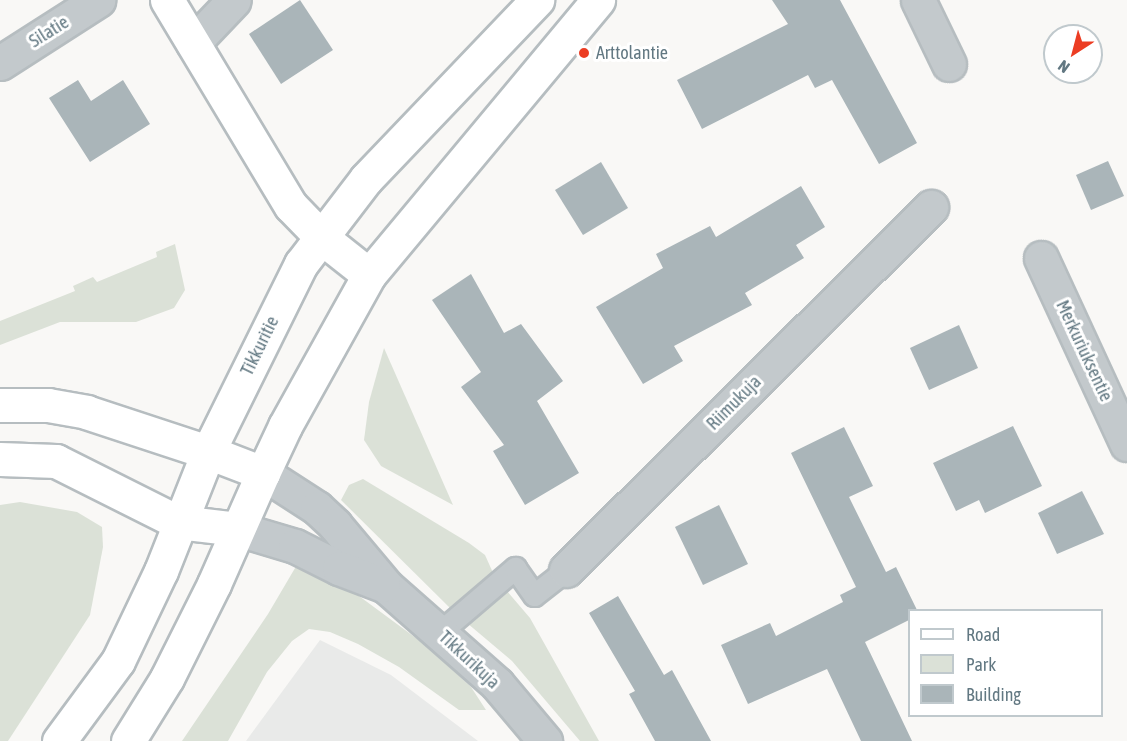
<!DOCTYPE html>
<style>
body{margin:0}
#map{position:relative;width:1127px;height:741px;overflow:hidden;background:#f9f8f6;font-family:"Asap Condensed",sans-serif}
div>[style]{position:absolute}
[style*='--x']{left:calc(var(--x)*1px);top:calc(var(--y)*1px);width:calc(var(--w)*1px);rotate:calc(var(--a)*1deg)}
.built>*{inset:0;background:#e9eae9}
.green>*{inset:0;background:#dbe1d7}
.building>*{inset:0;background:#aab5b9}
.roads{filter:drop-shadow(2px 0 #b6bdc0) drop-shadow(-2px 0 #b6bdc0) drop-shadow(0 2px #b6bdc0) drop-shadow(0 -2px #b6bdc0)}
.lane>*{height:21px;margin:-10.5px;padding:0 10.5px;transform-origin:10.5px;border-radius:10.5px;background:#c3c9cc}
.street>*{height:33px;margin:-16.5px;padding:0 16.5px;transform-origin:16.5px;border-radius:16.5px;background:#c3c9cc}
.secondary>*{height:33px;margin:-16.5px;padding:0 16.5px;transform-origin:16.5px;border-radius:16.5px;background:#fff}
.primary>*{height:33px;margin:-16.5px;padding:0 16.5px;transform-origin:16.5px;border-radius:16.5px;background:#fff}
.highway>*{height:33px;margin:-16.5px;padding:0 16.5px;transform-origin:16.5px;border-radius:16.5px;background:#fff}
.dots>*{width:16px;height:16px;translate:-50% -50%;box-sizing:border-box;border:3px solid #fff;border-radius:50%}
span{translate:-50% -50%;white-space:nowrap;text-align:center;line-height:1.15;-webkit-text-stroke:6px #fff;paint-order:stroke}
.street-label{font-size:18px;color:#627882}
.poi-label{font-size:18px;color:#627882}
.left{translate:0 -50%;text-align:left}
.legend{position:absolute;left:908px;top:609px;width:195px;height:108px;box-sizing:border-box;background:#fff;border:2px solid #c0c9cd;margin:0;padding:8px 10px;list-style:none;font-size:18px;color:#627882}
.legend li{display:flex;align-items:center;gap:12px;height:30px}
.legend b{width:30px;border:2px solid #c0c9cd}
.north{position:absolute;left:1043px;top:24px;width:60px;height:60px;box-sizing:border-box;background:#fff;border:2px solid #c0c9cd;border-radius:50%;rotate:216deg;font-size:16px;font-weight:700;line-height:24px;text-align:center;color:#627882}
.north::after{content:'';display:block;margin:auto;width:21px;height:27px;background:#ec3d23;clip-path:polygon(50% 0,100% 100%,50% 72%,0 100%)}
</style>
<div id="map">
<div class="built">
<i style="clip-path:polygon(320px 640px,391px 675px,478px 741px,246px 741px)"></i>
</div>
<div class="green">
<i style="clip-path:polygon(175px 244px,185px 290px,174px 308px,136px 322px,60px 322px,0 345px,0 321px,75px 291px,73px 286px,93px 277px,97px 282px,157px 257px,156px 252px)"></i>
<i style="clip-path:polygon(384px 348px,453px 505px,381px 466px,364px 440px,369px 402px)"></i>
<i style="clip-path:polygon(363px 479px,469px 543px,485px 555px,494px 575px,451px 609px,341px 500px,349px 485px)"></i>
<i style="clip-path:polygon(20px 502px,77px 512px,102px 527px,103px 547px,90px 615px,8px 741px,0 741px,0 505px)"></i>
<i style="clip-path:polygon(298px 563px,336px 579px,424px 644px,471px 687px,486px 710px,459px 710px,399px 667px,358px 644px,330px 632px,309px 629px,292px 641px,267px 672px,228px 741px,182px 741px,268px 614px)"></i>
<i style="clip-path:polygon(507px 591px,530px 618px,599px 741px,580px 741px,512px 661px,467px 623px)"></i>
</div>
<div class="building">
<i style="clip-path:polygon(300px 0,333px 50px,281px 84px,249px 34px)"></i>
<i style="clip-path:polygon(772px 0,840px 0,917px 143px,879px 164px,832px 80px,815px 88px,808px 75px,702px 129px,677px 80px,788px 24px)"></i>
<i style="clip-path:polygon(78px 80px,91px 101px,123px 80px,150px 124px,90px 162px,49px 98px)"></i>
<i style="clip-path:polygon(1108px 161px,1124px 196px,1091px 210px,1076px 175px)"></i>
<i style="clip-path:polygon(601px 162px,628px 208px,583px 235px,555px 190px)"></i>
<i style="clip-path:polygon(801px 186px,825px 227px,796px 245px,804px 258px,745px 293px,752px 305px,674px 346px,683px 361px,643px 384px,596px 307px,663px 268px,656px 254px,710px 226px,716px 237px)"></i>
<i style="clip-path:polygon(471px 274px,504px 333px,521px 324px,563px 381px,537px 401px,579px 473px,525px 505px,493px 451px,504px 445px,461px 387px,481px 372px,432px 300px)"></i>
<i style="clip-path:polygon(959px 325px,978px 368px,929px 390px,910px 348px)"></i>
<i style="clip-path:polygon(1013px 426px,1042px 486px,985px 513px,979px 500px,956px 511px,933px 463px)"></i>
<i style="clip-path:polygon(844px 427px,873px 486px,849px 497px,886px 572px,896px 567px,917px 610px,909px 610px,909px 620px,865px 642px,912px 741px,861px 741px,827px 669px,748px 704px,721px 645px,770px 623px,776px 636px,843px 602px,840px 595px,856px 587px,791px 453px)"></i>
<i style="clip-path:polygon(1082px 491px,1104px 534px,1057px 554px,1038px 513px)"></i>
<i style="clip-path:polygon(719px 505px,748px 564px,703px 585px,675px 527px)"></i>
<i style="clip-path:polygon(618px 596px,664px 675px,672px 670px,711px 741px,655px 741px,629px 694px,635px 691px,589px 613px)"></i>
</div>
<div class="roads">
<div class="lane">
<i style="--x:440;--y:632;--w:99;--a:-40.5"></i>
<i style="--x:515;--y:568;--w:33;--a:55"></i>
<i style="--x:534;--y:595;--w:41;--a:-38"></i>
</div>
<div class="street">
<i style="--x:918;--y:0;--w:71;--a:64.2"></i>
<i style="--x:193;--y:43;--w:59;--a:-46.4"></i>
<i style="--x:0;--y:63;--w:117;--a:-32.7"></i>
<i style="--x:1041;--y:258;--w:205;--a:65.2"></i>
<i style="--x:263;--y:473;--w:64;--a:32.9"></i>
<i style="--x:317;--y:508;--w:25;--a:43"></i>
<i style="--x:335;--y:525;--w:81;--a:50"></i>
<i style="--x:387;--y:587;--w:147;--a:41.4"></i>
<i style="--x:497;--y:684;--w:75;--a:49.9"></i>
<i style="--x:238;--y:529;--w:59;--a:16.6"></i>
<i style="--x:295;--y:546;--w:49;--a:26.6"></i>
<i style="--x:339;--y:568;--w:47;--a:21.1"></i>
<i style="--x:566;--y:570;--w:515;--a:-44.84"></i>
</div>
<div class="secondary">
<i style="--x:167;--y:0;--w:240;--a:59"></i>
<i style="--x:291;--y:206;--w:43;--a:45.9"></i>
<i style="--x:321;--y:237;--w:61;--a:38.4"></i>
<i style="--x:208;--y:452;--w:210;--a:-63.7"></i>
<i style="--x:301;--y:264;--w:107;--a:-52.6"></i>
<i style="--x:366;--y:179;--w:248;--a:-46.3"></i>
<i style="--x:263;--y:473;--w:52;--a:-64.9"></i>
<i style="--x:285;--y:426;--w:173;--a:-60.9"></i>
<i style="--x:369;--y:275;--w:358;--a:-50.2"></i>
</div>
<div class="primary">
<i style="--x:59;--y:741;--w:99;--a:-53.6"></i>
<i style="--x:118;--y:661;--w:100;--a:-64.5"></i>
<i style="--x:161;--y:571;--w:128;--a:-68.4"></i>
<i style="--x:128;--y:741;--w:74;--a:-58.2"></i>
<i style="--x:167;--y:678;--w:105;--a:-63.4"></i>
<i style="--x:214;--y:584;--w:121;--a:-66.2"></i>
</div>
<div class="highway">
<i style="--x:0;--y:405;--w:48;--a:0"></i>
<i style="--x:48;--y:405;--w:39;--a:10"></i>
<i style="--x:86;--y:412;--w:128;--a:18.2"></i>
<i style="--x:208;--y:452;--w:59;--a:20.9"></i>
<i style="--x:0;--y:459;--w:56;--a:2"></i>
<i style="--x:56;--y:461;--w:136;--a:26.6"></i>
<i style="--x:178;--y:522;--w:60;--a:6.7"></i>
</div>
</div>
<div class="dots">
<i style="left:584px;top:53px;background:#ec3d23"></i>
</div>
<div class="street-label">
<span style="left:49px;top:32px;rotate:-32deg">Silatie</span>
<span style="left:260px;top:346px;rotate:-64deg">Tikkuritie</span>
<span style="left:1084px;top:351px;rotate:65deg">Merkuriuksentie</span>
<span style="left:734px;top:403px;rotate:-45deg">Riimukuja</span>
<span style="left:469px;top:660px;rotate:43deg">Tikkurikuja</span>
</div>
<div class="poi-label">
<span class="left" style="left:596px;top:53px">Arttolantie</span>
</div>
<ul class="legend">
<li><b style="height:8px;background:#fff"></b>Road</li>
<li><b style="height:16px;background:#dbe1d7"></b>Park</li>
<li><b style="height:16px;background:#aab5b9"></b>Building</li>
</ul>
<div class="north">N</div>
</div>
